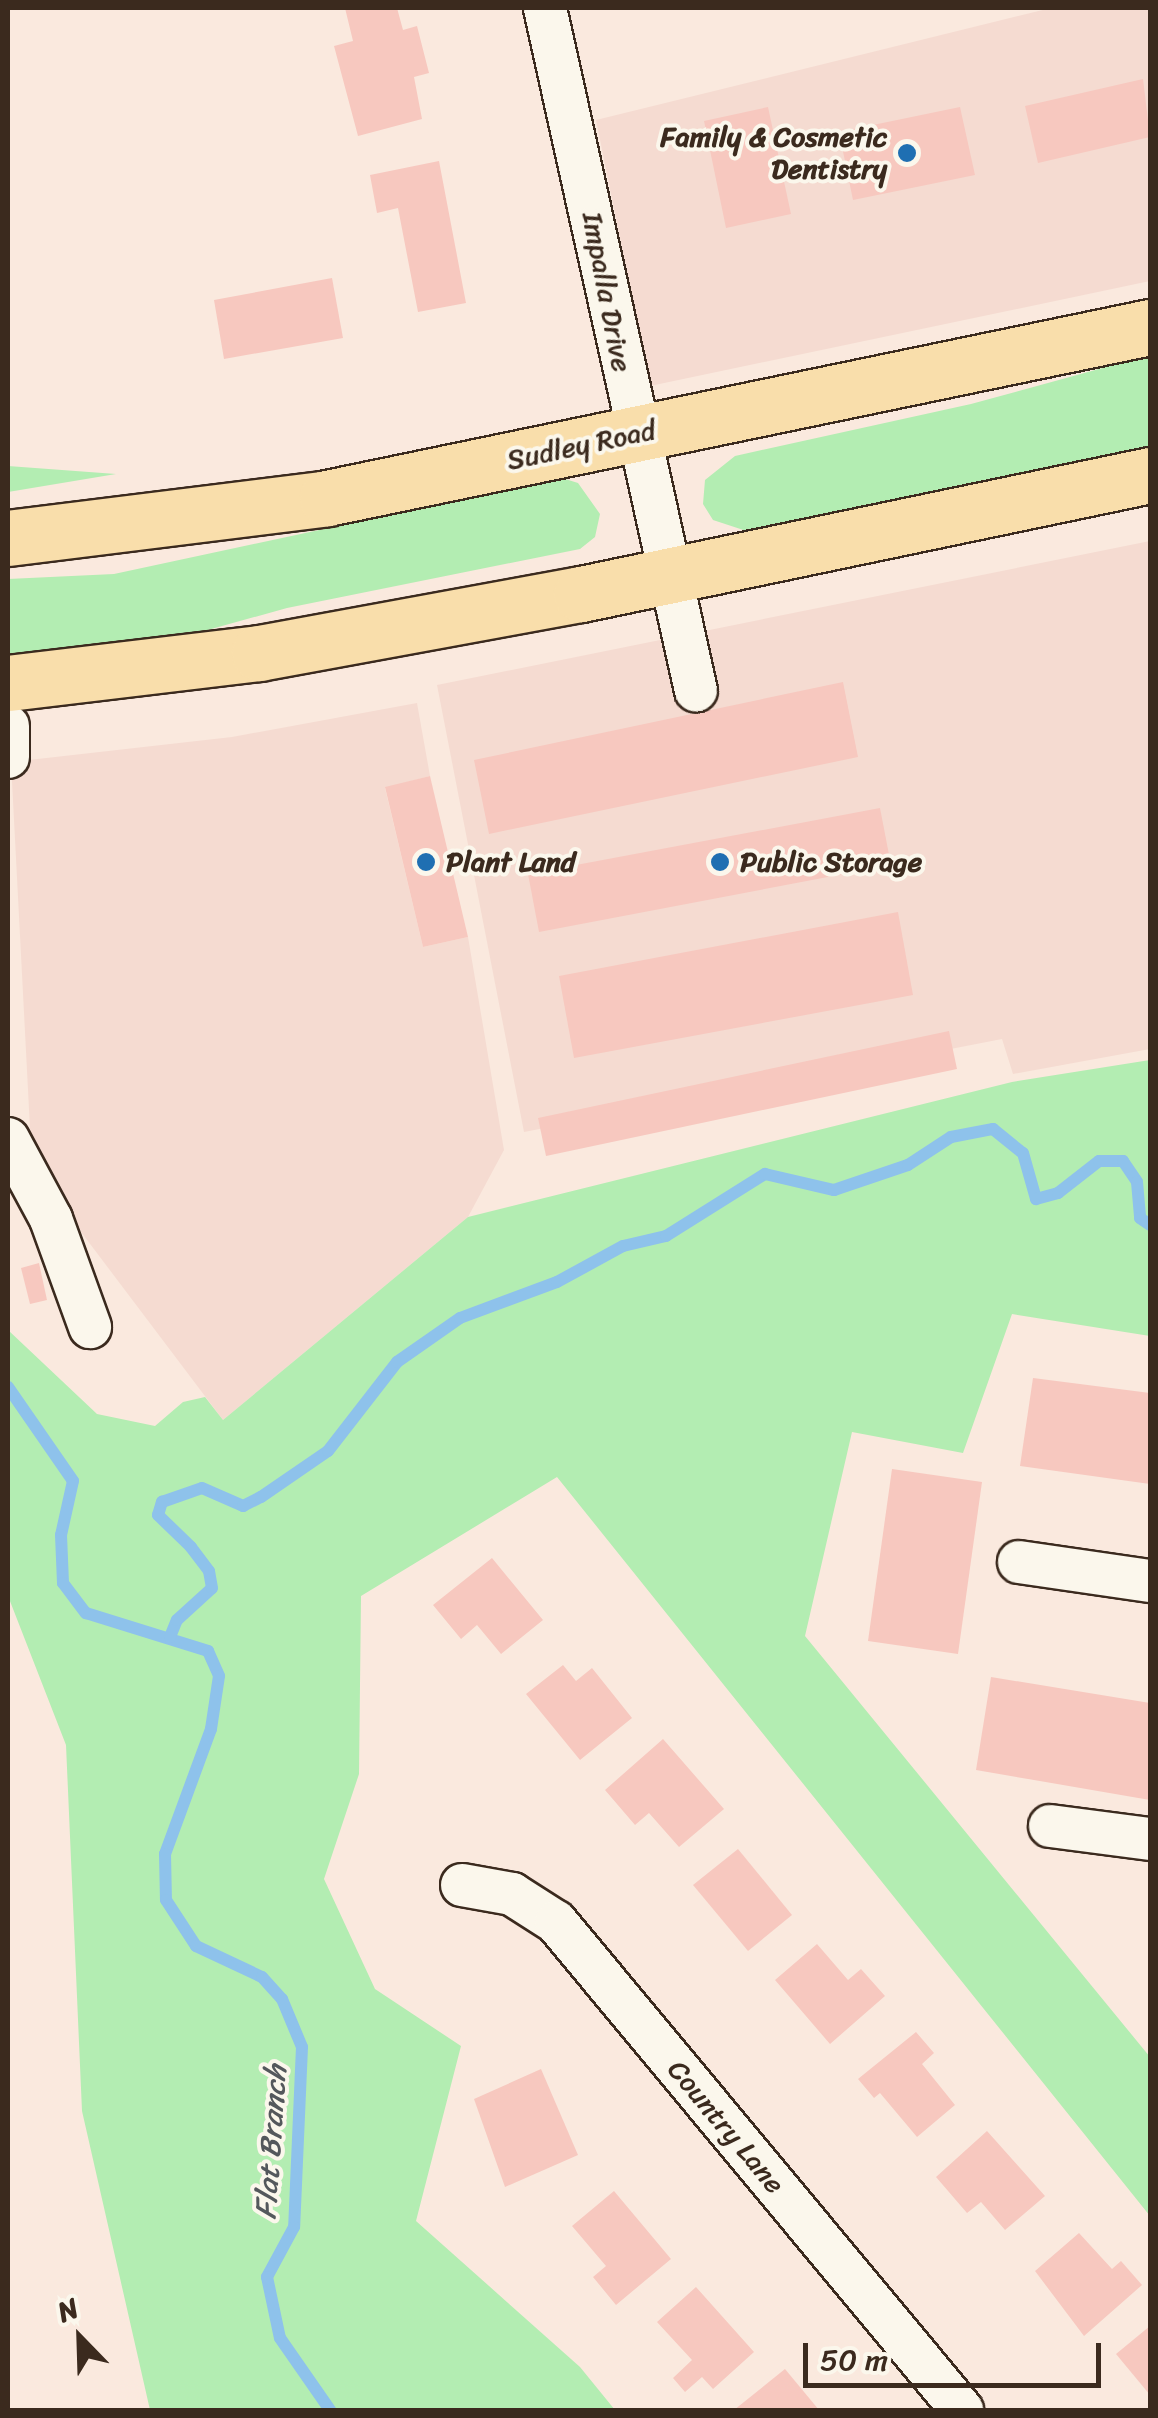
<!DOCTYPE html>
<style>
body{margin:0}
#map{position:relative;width:1158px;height:2418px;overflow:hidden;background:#fae9de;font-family:Sriracha,sans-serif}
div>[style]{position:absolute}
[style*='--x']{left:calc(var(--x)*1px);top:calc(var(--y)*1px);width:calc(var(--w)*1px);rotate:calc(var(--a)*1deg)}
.built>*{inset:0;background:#f5dbd1}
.green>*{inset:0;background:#b3edb2}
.stream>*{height:12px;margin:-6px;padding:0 6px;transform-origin:6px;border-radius:6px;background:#8ec2eb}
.building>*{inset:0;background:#f7c8bf}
.roads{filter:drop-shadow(2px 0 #3b2a1e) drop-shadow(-2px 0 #3b2a1e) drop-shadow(0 2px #3b2a1e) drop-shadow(0 -2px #3b2a1e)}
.minor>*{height:42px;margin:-21px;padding:0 21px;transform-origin:21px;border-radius:21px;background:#fbf7ec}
.major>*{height:55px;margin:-27.5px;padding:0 27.5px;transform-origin:27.5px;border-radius:27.5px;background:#f9deab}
.dots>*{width:28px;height:28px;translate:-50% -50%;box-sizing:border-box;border:5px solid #fbf7ec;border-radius:50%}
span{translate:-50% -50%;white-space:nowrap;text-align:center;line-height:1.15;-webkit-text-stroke:8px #fbf7ec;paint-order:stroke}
.poi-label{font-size:28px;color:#3b2a1e;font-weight:700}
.right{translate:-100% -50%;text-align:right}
.left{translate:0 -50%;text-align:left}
.street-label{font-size:28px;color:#3b2a1e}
.water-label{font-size:30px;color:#54585c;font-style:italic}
.frame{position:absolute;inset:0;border:10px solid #3b2a1e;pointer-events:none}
.north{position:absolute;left:30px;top:2288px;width:100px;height:100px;-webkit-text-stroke:8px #fbf7ec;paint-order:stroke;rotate:337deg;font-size:28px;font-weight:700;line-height:40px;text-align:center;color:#3b2a1e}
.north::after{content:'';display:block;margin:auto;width:35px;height:45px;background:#3b2a1e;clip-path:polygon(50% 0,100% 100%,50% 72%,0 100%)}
.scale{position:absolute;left:803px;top:2343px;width:298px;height:45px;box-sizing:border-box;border:5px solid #3b2a1e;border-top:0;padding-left:12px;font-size:30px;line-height:35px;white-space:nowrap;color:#3b2a1e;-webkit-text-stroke:8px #fbf7ec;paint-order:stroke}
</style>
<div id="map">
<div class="built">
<i style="clip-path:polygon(1051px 8px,1150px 8px,1150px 281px,650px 386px,596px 120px)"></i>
<i style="clip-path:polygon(1150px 541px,1150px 1049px,1013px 1074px,1002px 1039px,524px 1132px,437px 685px)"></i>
<i style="clip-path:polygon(417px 703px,430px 776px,385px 788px,423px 947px,468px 937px,504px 1150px,468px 1217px,223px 1420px,32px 1167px,11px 762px,232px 737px)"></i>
</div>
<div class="green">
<i style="clip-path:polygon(1150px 355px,1150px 453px,765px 537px,713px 520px,703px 504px,705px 480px,735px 456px,971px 404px)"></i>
<i style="clip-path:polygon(8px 466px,116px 474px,8px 492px)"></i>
<i style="clip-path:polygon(562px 478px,578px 483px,600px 514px,595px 537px,580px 549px,287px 608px,154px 645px,8px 660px,8px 579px,114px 574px)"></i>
<i style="clip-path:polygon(1150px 1060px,1150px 1336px,1012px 1314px,963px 1453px,852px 1432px,805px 1636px,1150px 2057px,1150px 2216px,557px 1477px,361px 1596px,359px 1774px,324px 1879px,375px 1989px,461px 2046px,416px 2221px,580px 2367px,615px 2410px,150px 2410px,82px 2111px,66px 1745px,8px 1596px,8px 1330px,97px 1414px,155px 1426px,183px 1402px,205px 1397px,223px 1420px,468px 1217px,1012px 1082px)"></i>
</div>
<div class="stream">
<i style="--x:8;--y:1387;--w:114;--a:55.3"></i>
<i style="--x:73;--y:1481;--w:55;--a:102.5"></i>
<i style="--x:61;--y:1535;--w:48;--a:87.6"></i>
<i style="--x:63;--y:1583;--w:38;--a:53"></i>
<i style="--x:86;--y:1613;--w:128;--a:17.3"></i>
<i style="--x:208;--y:1651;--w:27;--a:66"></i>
<i style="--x:219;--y:1676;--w:54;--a:98.6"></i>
<i style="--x:211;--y:1729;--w:133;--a:110.2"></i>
<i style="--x:165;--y:1854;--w:46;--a:88.8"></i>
<i style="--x:166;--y:1900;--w:55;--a:56.9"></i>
<i style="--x:196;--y:1946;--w:73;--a:25.2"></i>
<i style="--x:262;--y:1977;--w:30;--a:48"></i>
<i style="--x:282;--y:1999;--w:52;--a:67.4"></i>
<i style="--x:302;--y:2047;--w:180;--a:92.5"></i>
<i style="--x:294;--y:2227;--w:57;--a:118.4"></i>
<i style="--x:267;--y:2277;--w:62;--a:78"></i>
<i style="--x:280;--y:2338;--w:88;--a:55.2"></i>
<i style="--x:170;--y:1637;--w:18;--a:-68"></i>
<i style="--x:177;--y:1620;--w:47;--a:-42.4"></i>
<i style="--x:212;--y:1588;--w:17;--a:-100"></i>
<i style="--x:209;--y:1571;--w:30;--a:-127"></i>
<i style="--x:191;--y:1547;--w:46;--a:-135.9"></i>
<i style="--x:158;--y:1515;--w:14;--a:-73"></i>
<i style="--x:162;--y:1502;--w:42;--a:-19.3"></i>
<i style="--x:202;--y:1488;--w:45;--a:23.7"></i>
<i style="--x:243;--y:1506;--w:20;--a:-27"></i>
<i style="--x:261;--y:1497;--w:81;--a:-34.5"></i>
<i style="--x:328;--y:1451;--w:113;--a:-52.2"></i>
<i style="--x:397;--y:1362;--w:77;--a:-34.9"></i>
<i style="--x:460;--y:1318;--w:103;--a:-20.4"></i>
<i style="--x:557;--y:1282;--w:75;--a:-28.6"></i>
<i style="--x:623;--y:1246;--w:44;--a:-13.1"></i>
<i style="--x:666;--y:1236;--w:117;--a:-32.1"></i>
<i style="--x:765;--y:1174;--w:71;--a:13.1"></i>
<i style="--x:834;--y:1190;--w:78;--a:-18.7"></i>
<i style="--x:908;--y:1165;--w:51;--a:-33.1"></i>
<i style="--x:951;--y:1137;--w:43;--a:-10.8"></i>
<i style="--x:993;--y:1129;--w:38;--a:39"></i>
<i style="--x:1023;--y:1153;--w:48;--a:74.2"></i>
<i style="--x:1036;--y:1199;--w:23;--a:-15"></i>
<i style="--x:1058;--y:1193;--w:52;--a:-38"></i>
<i style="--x:1099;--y:1161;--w:24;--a:0"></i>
<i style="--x:1123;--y:1161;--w:25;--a:56"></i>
<i style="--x:1137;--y:1182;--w:36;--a:85"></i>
<i style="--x:1140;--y:1218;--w:12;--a:35"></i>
</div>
<div class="building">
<i style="clip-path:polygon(345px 8px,397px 8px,403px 30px,417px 26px,429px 73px,414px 77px,422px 119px,358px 136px,334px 46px,353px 41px)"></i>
<i style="clip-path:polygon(1143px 79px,1150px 137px,1038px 163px,1025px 106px)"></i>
<i style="clip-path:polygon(768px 107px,791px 214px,726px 228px,704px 121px)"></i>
<i style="clip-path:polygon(960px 107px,975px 175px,853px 200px,839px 132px)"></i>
<i style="clip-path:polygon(439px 161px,466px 303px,418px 312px,398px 208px,377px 213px,370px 175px)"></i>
<i style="clip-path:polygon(332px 278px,343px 338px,224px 359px,214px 300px)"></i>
<i style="clip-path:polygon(843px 682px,858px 757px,489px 834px,474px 760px)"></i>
<i style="clip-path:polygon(430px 776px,468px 937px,423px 947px,385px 787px)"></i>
<i style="clip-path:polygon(880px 808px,891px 865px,539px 932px,528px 874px)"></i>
<i style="clip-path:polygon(898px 912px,913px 995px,574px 1058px,559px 976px)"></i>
<i style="clip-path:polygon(949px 1031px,957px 1069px,546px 1156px,538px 1118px)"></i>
<i style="clip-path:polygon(39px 1263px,47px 1300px,30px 1304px,21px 1268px)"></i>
<i style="clip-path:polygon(1033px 1378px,1150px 1393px,1150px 1484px,1020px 1466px)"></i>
<i style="clip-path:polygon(892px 1469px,982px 1482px,958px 1654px,868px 1641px)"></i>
<i style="clip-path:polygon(492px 1558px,543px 1620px,501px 1654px,477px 1625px,461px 1639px,433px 1605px)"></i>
<i style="clip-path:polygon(563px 1665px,576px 1681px,592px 1668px,632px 1718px,580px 1760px,526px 1694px)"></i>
<i style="clip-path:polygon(991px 1677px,1150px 1703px,1150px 1800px,976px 1770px)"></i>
<i style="clip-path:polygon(663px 1739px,724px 1809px,679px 1847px,649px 1813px,635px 1825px,605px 1790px)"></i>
<i style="clip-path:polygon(738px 1849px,792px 1915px,748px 1951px,693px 1885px)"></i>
<i style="clip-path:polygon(817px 1944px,848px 1980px,861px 1969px,885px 1996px,830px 2044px,775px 1980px)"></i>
<i style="clip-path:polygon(916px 2032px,934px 2053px,922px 2064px,955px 2105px,917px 2137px,880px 2093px,874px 2098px,858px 2079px)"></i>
<i style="clip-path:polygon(541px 2069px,578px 2155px,505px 2187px,474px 2099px)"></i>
<i style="clip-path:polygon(987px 2131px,1045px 2196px,1005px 2230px,981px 2202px,967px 2213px,936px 2177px)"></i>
<i style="clip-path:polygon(614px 2191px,671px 2259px,616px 2305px,593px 2277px,606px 2266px,572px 2226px)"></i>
<i style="clip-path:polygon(1079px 2233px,1112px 2269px,1121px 2261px,1142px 2285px,1084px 2336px,1035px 2271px)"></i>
<i style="clip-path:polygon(696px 2287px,754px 2352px,713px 2389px,702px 2377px,685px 2392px,673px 2378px,692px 2360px,657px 2322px)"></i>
<i style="clip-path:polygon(1150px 2326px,1150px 2395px,1116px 2354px)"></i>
<i style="clip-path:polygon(785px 2369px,819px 2410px,734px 2410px)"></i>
</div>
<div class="roads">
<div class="minor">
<i style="--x:545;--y:8;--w:699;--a:77.53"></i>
<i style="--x:8;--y:726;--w:31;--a:90"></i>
<i style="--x:8;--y:1139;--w:91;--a:61.7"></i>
<i style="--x:51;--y:1219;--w:115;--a:70.1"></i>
<i style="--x:1019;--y:1562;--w:132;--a:8.3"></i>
<i style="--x:1050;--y:1826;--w:101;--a:7.4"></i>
<i style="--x:462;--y:1885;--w:51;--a:10.2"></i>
<i style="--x:512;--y:1894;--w:52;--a:32.5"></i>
<i style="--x:556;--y:1922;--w:635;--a:50.24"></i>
</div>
<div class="major">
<i style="--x:8;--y:538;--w:321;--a:-7.1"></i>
<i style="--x:327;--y:498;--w:841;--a:-11.74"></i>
<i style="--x:8;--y:683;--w:253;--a:-6.8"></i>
<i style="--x:259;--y:653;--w:327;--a:-10.4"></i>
<i style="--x:581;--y:594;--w:581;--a:-11.81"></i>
</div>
</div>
<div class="dots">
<i style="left:907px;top:153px;background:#1f6fb2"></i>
<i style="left:426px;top:862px;background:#1f6fb2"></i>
<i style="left:720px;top:862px;background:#1f6fb2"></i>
</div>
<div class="poi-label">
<span class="right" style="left:887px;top:153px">Family &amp; Cosmetic<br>Dentistry</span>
<span class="left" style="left:446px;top:862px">Plant Land</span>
<span class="left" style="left:740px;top:862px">Public Storage</span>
</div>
<div class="street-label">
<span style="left:607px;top:292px;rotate:79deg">Impalla Drive</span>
<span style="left:581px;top:445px;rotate:-12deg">Sudley Road</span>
<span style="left:726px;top:2127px;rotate:50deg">Country Lane</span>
</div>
<div class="water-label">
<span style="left:271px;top:2142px;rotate:-86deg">Flat Branch</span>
</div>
<div class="frame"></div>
<div class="north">N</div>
<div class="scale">50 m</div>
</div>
